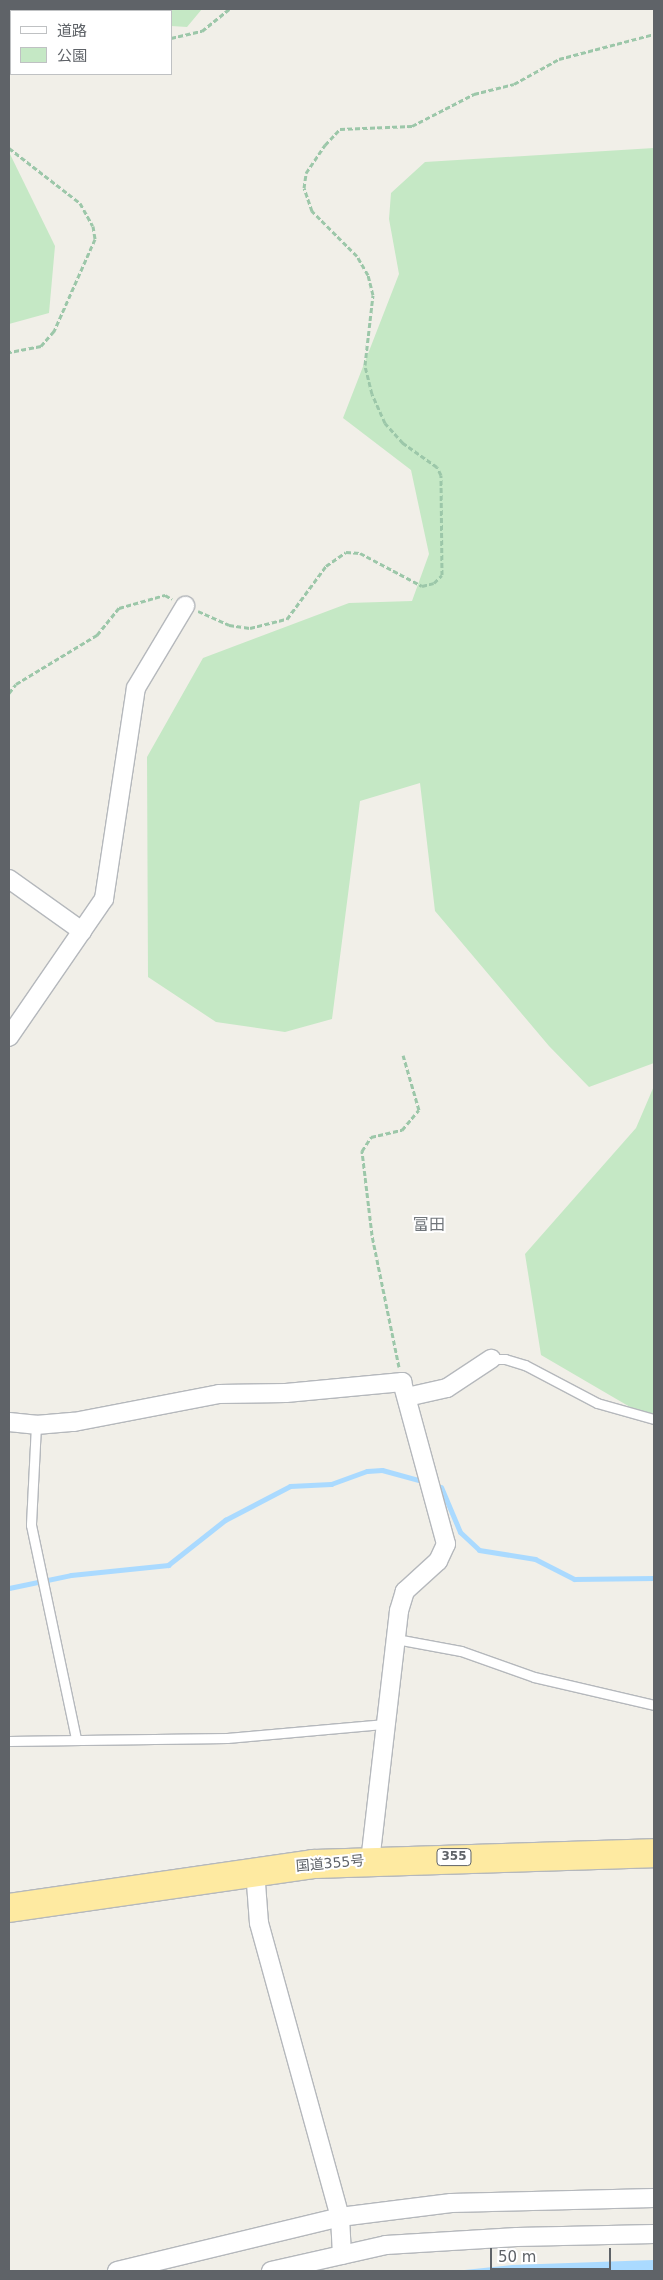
<!DOCTYPE html>
<meta charset="utf-8">
<style>
body{margin:0}
#map{position:relative;width:663px;height:2280px;overflow:hidden;background:#f1efe8;font-family:"DejaVu Sans","Noto Sans JP",sans-serif}
div>[style]{position:absolute}
[style*='--x']{left:calc(var(--x)*1px);top:calc(var(--y)*1px);width:calc(var(--w)*1px);rotate:calc(var(--a)*1deg)}
.green>*{inset:0;background:#c5e8c5}
.water>*{inset:0;background:#aadaff}
.stream>*{height:5px;margin:-2.5px;padding:0 2.5px;transform-origin:2.5px;border-radius:2.5px;background:#aadaff}
.path>*{height:3px;margin-top:-1.5px;transform-origin:0;background:repeating-linear-gradient(90deg,#9cc7a9 0 5px,transparent 0 7.5px)}
.roads{filter:drop-shadow(1px 0 #b5b8bc) drop-shadow(-1px 0 #b5b8bc) drop-shadow(0 1px #b5b8bc) drop-shadow(0 -1px #b5b8bc)}
.service>*{height:9px;margin:-4.5px;padding:0 4.5px;transform-origin:4.5px;border-radius:4.5px;background:#fff}
.minor>*{height:18px;margin:-9px;padding:0 9px;transform-origin:9px;border-radius:9px;background:#fff}
.trunk>*{height:28px;margin:-14px;padding:0 14px;transform-origin:14px;border-radius:14px;background:#feeaa1}
span{translate:-50% -50%;white-space:nowrap;text-align:center;line-height:1.15;-webkit-text-stroke:4px #fff;paint-order:stroke}
.shield-label span{padding:1px 4px;background:#fff;border:1px solid;border-radius:4px;-webkit-text-stroke-width:0}
.shield-label{font-size:12px;color:#5f6368;font-weight:700}
.street-label{font-size:14px;color:#5f6368}
.quarter-label{font-size:16px;color:#70757a}
.frame{position:absolute;inset:0;border:10px solid #5f6368;pointer-events:none}
.legend{position:absolute;left:10px;top:10px;width:162px;height:65px;box-sizing:border-box;background:#fff;border:1px solid #bfc1c3;margin:0;padding:6px 9px;list-style:none;font-size:15px;color:#5f6368}
.legend li{display:flex;align-items:center;gap:10px;height:25px}
.legend b{width:25px;border:1px solid #bfc1c3}
.scale{position:absolute;left:490px;top:2248px;width:121px;height:22px;box-sizing:border-box;border:2px solid #5f6368;border-top:0;padding-left:6px;font-size:15px;line-height:18px;white-space:nowrap;color:#5f6368;-webkit-text-stroke:4px #fff;paint-order:stroke}
</style>
<div id="map">
<div class="green">
<i style="clip-path:polygon(9px 9px,202px 9px,187px 27px,171px 26px,171px 11px,11px 11px,11px 15px)"></i>
<i style="clip-path:polygon(654px 148px,654px 1063px,589px 1087px,549px 1046px,435px 911px,420px 783px,360px 801px,332px 1019px,285px 1032px,216px 1022px,148px 977px,147px 757px,203px 658px,349px 603px,412px 601px,429px 554px,411px 470px,343px 418px,399px 274px,389px 219px,391px 193px,425px 162px)"></i>
<i style="clip-path:polygon(9px 152px,55px 246px,49px 313px,9px 324px)"></i>
<i style="clip-path:polygon(654px 1086px,654px 1421px,541px 1355px,525px 1254px,636px 1128px)"></i>
</div>
<div class="water">
<i style="clip-path:polygon(654px 2260px,654px 2271px,455px 2271px,512px 2265px)"></i>
</div>
<div class="stream">
<i style="--x:441;--y:1487;--w:49;--a:67.1"></i>
<i style="--x:460;--y:1532;--w:26;--a:43"></i>
<i style="--x:479;--y:1550;--w:57;--a:9.1"></i>
<i style="--x:535;--y:1559;--w:44;--a:27.1"></i>
<i style="--x:574;--y:1579;--w:80;--a:-0.7"></i>
<i style="--x:9;--y:1588;--w:63;--a:-11.8"></i>
<i style="--x:71;--y:1575;--w:98;--a:-5.9"></i>
<i style="--x:168;--y:1565;--w:73;--a:-38.3"></i>
<i style="--x:225;--y:1520;--w:73;--a:-27.6"></i>
<i style="--x:290;--y:1486;--w:41;--a:-2.8"></i>
<i style="--x:331;--y:1484;--w:38;--a:-20"></i>
<i style="--x:367;--y:1471;--w:15;--a:-4"></i>
<i style="--x:382;--y:1470;--w:41;--a:15.4"></i>
</div>
<div class="path">
<i style="--x:10;--y:9;--w:6;--a:18"></i>
<i style="--x:171;--y:38;--w:32;--a:-13"></i>
<i style="--x:202;--y:31;--w:35;--a:-39"></i>
<i style="--x:9;--y:148;--w:90;--a:37.8"></i>
<i style="--x:80;--y:203;--w:26;--a:61"></i>
<i style="--x:93;--y:226;--w:13;--a:81"></i>
<i style="--x:95;--y:239;--w:101;--a:114"></i>
<i style="--x:54;--y:331;--w:20;--a:131"></i>
<i style="--x:41;--y:346;--w:33;--a:169"></i>
<i style="--x:198;--y:611;--w:34;--a:24"></i>
<i style="--x:229;--y:625;--w:21;--a:8"></i>
<i style="--x:250;--y:628;--w:38;--a:-14"></i>
<i style="--x:287;--y:619;--w:66;--a:-53.7"></i>
<i style="--x:326;--y:566;--w:24;--a:-35"></i>
<i style="--x:346;--y:552;--w:14;--a:4"></i>
<i style="--x:360;--y:553;--w:70;--a:28"></i>
<i style="--x:422;--y:586;--w:12;--a:-14"></i>
<i style="--x:434;--y:583;--w:11;--a:-45"></i>
<i style="--x:442;--y:575;--w:100;--a:-90.6"></i>
<i style="--x:441;--y:475;--w:9;--a:-117"></i>
<i style="--x:437;--y:467;--w:42;--a:-144.8"></i>
<i style="--x:403;--y:443;--w:27;--a:-132"></i>
<i style="--x:385;--y:423;--w:32;--a:-114"></i>
<i style="--x:372;--y:394;--w:30;--a:-104"></i>
<i style="--x:365;--y:365;--w:70;--a:-83.5"></i>
<i style="--x:373;--y:295;--w:21;--a:-104"></i>
<i style="--x:368;--y:275;--w:22;--a:-120"></i>
<i style="--x:357;--y:256;--w:64;--a:-135"></i>
<i style="--x:312;--y:211;--w:24;--a:-109"></i>
<i style="--x:304;--y:188;--w:15;--a:-82"></i>
<i style="--x:306;--y:173;--w:34;--a:-56"></i>
<i style="--x:325;--y:145;--w:22;--a:-47"></i>
<i style="--x:340;--y:129;--w:72;--a:-2.4"></i>
<i style="--x:412;--y:126;--w:70;--a:-27.3"></i>
<i style="--x:474;--y:94;--w:41;--a:-14"></i>
<i style="--x:514;--y:84;--w:51;--a:-29.1"></i>
<i style="--x:559;--y:59;--w:98;--a:-14.7"></i>
<i style="--x:9;--y:693;--w:11;--a:-52"></i>
<i style="--x:16;--y:684;--w:95;--a:-31.2"></i>
<i style="--x:97;--y:635;--w:35;--a:-51"></i>
<i style="--x:119;--y:608;--w:48;--a:-15.8"></i>
<i style="--x:165;--y:595;--w:8;--a:30"></i>
<i style="--x:399;--y:1367;--w:135;--a:-101.6"></i>
<i style="--x:372;--y:1235;--w:85;--a:-96.8"></i>
<i style="--x:362;--y:1151;--w:17;--a:-57"></i>
<i style="--x:371;--y:1137;--w:32;--a:-13"></i>
<i style="--x:402;--y:1130;--w:26;--a:-50"></i>
<i style="--x:419;--y:1110;--w:57;--a:-106.2"></i>
</div>
<div class="roads">
<div class="service">
<i style="--x:491;--y:1359;--w:14;--a:0"></i>
<i style="--x:505;--y:1359;--w:21;--a:17"></i>
<i style="--x:525;--y:1365;--w:81;--a:27.8"></i>
<i style="--x:597;--y:1403;--w:59;--a:15.7"></i>
<i style="--x:36;--y:1425;--w:100;--a:92.9"></i>
<i style="--x:31;--y:1525;--w:218;--a:78.1"></i>
<i style="--x:396;--y:1639;--w:66;--a:10.5"></i>
<i style="--x:461;--y:1651;--w:77;--a:19.6"></i>
<i style="--x:534;--y:1677;--w:123;--a:13.1"></i>
<i style="--x:9;--y:1741;--w:218;--a:-0.8"></i>
<i style="--x:227;--y:1738;--w:159;--a:-5.1"></i>
</div>
<div class="minor">
<i style="--x:9;--y:879;--w:90;--a:35.5"></i>
<i style="--x:9;--y:1037;--w:168;--a:-55.5"></i>
<i style="--x:104;--y:899;--w:213;--a:-81.4"></i>
<i style="--x:136;--y:688;--w:96;--a:-59.1"></i>
<i style="--x:407;--y:1397;--w:41;--a:-12.7"></i>
<i style="--x:447;--y:1388;--w:53;--a:-33.4"></i>
<i style="--x:9;--y:1422;--w:27;--a:6"></i>
<i style="--x:36;--y:1425;--w:38;--a:-5"></i>
<i style="--x:74;--y:1422;--w:148;--a:-10.9"></i>
<i style="--x:219;--y:1394;--w:67;--a:-0.9"></i>
<i style="--x:286;--y:1393;--w:117;--a:-5.4"></i>
<i style="--x:402;--y:1382;--w:168;--a:74.8"></i>
<i style="--x:446;--y:1544;--w:19;--a:115"></i>
<i style="--x:438;--y:1561;--w:45;--a:137.7"></i>
<i style="--x:405;--y:1591;--w:21;--a:107"></i>
<i style="--x:399;--y:1611;--w:251;--a:96.6"></i>
<i style="--x:255;--y:1870;--w:53;--a:85.7"></i>
<i style="--x:259;--y:1923;--w:305;--a:74.6"></i>
<i style="--x:340;--y:2217;--w:38;--a:87"></i>
<i style="--x:117;--y:2271;--w:229;--a:-13.6"></i>
<i style="--x:340;--y:2217;--w:112;--a:-7.2"></i>
<i style="--x:451;--y:2203;--w:203;--a:-1.4"></i>
<i style="--x:271;--y:2271;--w:118;--a:-12.7"></i>
<i style="--x:386;--y:2245;--w:131;--a:-3.5"></i>
<i style="--x:517;--y:2237;--w:137;--a:-1.3"></i>
</div>
<div class="trunk">
<i style="--x:9;--y:1908;--w:307;--a:-8.2"></i>
<i style="--x:313;--y:1864;--w:341;--a:-1.8"></i>
</div>
</div>
<div class="shield-label">
<span style="left:454px;top:1857px">355</span>
</div>
<div class="street-label">
<span style="left:330px;top:1863px;rotate:-5deg">国道355号</span>
</div>
<div class="quarter-label">
<span style="left:429px;top:1225px">富田</span>
</div>
<div class="frame"></div>
<ul class="legend">
<li><b style="height:6px;background:#fff"></b>道路</li>
<li><b style="height:14px;background:#c5e8c5"></b>公園</li>
</ul>
<div class="scale">50 m</div>
</div>
